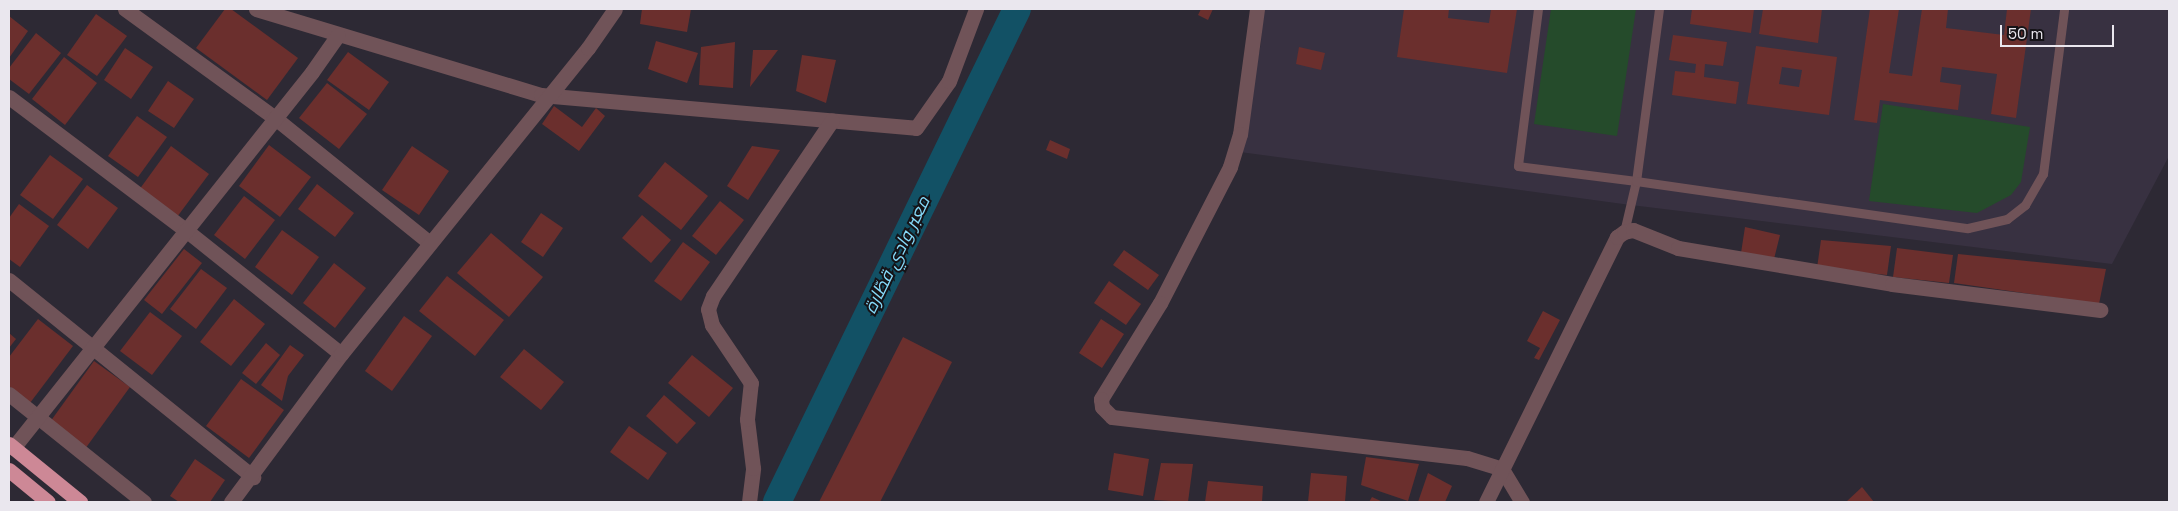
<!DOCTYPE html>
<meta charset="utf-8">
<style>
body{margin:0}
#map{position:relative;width:2178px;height:511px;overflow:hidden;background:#2d2934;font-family:"Space Grotesk",Cairo,sans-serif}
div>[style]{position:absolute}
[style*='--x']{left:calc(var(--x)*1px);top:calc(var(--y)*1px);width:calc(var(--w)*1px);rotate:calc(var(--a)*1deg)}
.built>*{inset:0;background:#383141}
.green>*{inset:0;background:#254b2b}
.river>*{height:28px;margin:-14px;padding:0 14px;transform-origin:14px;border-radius:14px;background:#125165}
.building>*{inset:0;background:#6b2f2d}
.lane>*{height:9px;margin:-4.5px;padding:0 4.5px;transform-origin:4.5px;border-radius:4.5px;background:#705358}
.street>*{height:15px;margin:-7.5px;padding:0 7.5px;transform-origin:7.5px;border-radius:7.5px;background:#705358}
.highway>*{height:15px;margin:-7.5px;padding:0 7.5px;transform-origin:7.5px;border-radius:7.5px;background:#cd8896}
span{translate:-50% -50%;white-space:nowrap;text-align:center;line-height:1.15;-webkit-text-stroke:4px #151317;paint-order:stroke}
.water-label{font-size:18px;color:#86dbfa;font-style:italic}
.frame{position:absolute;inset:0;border:10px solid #eae7ee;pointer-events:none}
.scale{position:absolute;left:2000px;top:25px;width:114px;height:22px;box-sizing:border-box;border:2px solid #eae7ee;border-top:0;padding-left:6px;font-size:15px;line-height:18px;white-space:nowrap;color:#eae7ee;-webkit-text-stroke:4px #151317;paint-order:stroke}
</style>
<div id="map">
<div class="built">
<i style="clip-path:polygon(1262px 9px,2169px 9px,2169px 156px,2112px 264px,1623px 204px,1240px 152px,1261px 43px)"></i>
</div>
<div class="green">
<i style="clip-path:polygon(1551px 9px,1636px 9px,1617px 136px,1534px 124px)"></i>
<i style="clip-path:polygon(1883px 104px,2030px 127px,2021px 182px,2011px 195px,1977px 213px,1869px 201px)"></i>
</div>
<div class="river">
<i style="--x:777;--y:502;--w:548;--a:-64.04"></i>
</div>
<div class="building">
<i style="clip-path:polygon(225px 9px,231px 9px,298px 58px,267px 100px,196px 48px)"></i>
<i style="clip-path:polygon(642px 9px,691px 9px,687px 32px,640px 24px)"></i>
<i style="clip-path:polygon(1201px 9px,1213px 9px,1208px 20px,1198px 15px)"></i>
<i style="clip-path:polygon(1404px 9px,1449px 9px,1448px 18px,1489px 23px,1491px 9px,1517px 9px,1507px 73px,1397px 57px)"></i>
<i style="clip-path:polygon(1692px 9px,1754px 9px,1751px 33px,1690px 24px)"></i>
<i style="clip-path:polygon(1763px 9px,1822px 9px,1818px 43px,1759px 34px)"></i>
<i style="clip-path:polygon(1870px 9px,1899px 9px,1889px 73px,1912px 76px,1922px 9px,1948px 9px,1946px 28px,2004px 35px,2007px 9px,2031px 9px,2016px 118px,1991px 114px,1997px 74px,1942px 67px,1940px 82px,1961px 85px,1958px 110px,1880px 100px,1877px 123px,1854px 120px)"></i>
<i style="clip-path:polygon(96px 14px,127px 36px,97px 76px,67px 55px)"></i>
<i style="clip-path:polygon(9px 16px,28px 31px,9px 58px)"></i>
<i style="clip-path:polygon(36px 33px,61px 53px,29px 94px,9px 79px,9px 68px)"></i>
<i style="clip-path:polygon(1673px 35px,1727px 42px,1723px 66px,1705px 64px,1704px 77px,1739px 82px,1736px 104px,1672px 95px,1675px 71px,1695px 73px,1696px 64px,1669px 60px)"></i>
<i style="clip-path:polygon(656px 41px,698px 53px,687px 83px,648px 69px)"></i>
<i style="clip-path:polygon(735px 42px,733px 88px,699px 85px,701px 47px)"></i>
<i style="clip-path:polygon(evenodd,1756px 46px,1837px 57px,1829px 115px,1747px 104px,1756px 46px,1782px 67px,1802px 70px,1799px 87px,1779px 84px,1782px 67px)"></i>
<i style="clip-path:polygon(1299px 47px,1325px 53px,1321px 70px,1296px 64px)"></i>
<i style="clip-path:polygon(125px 48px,153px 67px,131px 99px,104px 80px)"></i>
<i style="clip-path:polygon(753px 50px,778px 50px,750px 87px)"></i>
<i style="clip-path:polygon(348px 52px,389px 82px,369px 110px,327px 80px)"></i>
<i style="clip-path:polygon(802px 55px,836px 60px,826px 103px,796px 91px)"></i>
<i style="clip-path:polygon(64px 57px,97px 83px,65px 125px,32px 99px)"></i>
<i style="clip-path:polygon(168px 81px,194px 99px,174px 128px,148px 111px)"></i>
<i style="clip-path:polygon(327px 83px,367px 114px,339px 149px,299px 118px)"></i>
<i style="clip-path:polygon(554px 106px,582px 127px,596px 108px,605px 116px,579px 151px,542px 124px)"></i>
<i style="clip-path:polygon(137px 116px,167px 137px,138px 177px,108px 156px)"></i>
<i style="clip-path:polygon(1050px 140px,1070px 149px,1067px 159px,1046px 150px)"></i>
<i style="clip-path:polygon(269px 145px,311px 177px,280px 217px,239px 186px)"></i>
<i style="clip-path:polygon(171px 146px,209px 174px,177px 217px,139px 190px)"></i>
<i style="clip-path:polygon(412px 146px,449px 171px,419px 215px,382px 190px)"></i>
<i style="clip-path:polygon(752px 146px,780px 150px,748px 200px,727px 186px)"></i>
<i style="clip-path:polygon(50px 155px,83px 179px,53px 219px,20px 195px)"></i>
<i style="clip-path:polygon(665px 162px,708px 196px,681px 230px,638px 196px)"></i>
<i style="clip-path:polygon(317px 184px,354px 213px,335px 237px,298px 209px)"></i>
<i style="clip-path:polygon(87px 185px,118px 208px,88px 249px,57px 225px)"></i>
<i style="clip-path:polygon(244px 196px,275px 220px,245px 259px,214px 235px)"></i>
<i style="clip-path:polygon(720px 201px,744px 220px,716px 255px,692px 236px)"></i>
<i style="clip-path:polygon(19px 204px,49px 226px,20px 267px,9px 259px,9px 218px)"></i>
<i style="clip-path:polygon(541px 213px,563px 228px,543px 257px,521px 242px)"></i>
<i style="clip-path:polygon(642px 215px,671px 240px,651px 263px,622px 238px)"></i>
<i style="clip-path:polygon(1745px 227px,1780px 235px,1774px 259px,1741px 253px)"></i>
<i style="clip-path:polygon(282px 230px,319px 257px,292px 295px,255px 267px)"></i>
<i style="clip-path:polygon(491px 233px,543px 277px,509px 317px,457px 273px)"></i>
<i style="clip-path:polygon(1821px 240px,1891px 246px,1887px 275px,1817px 268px)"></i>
<i style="clip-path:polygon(683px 242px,710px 262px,681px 301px,654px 281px)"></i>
<i style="clip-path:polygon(1897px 248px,1953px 255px,1949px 283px,1893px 277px)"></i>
<i style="clip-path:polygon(184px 249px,202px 263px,162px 314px,144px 300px)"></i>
<i style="clip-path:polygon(1124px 250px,1159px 275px,1148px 290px,1113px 265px)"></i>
<i style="clip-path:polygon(1958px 254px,2106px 269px,2099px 304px,1954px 283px)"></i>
<i style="clip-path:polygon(334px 263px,366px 288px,335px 328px,303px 303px)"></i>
<i style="clip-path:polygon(201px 269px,227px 288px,196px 329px,170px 309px)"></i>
<i style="clip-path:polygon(447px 276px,504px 320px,475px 356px,419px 311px)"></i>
<i style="clip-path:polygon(1109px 281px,1141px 304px,1126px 325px,1094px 303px)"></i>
<i style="clip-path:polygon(234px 299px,265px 324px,231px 366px,200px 342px)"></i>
<i style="clip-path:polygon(1543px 311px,1560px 320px,1539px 360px,1534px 358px,1540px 348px,1527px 341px)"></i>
<i style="clip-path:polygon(150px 312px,182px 336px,152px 375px,120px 351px)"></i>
<i style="clip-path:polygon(404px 316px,432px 336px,392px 391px,365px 371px)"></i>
<i style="clip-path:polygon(38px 319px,73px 346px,30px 403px,9px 386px,9px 357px)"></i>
<i style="clip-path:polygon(1101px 319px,1124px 334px,1102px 368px,1079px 353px)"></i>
<i style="clip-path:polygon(9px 333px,16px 339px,9px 348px)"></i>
<i style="clip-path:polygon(903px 337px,952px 362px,880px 502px,819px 502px)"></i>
<i style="clip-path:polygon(266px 343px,280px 355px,256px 384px,242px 373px)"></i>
<i style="clip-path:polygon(290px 345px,304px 355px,288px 376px,282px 401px,261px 385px)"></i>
<i style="clip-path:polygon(524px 349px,564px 382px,541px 410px,500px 377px)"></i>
<i style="clip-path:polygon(692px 355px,733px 388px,709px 417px,668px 383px)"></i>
<i style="clip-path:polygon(94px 361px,130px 387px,85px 449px,50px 422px)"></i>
<i style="clip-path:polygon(241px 379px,284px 410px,249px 458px,206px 426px)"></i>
<i style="clip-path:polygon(664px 395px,696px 423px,677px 444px,646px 416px)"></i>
<i style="clip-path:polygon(629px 426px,667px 453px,648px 480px,610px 452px)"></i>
<i style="clip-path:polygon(1114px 453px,1149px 459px,1143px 496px,1108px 490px)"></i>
<i style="clip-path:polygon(1366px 457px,1419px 464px,1408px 501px,1361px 485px)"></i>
<i style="clip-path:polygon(195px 459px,225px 480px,210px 502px,179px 502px,170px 496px)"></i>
<i style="clip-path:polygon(1161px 463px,1193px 464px,1188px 502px,1154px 500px)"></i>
<i style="clip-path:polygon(1311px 473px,1347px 476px,1345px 502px,1308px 502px)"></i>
<i style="clip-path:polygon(1428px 473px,1452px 486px,1445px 502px,1418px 502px)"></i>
<i style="clip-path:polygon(1208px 481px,1263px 486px,1262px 502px,1205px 502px)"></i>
<i style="clip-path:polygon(1862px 487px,1874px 502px,1846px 502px)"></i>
<i style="clip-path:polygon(1372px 497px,1383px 502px,1369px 502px)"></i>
</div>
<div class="lane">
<i style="--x:1538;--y:9;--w:158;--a:97.3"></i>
<i style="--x:1518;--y:166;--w:119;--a:7.2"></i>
<i style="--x:1636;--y:181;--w:52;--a:103.2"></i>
<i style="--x:1659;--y:9;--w:174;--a:97.6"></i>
<i style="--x:1636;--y:181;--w:335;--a:8.1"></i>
<i style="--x:1968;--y:228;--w:40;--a:-13"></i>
<i style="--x:2007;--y:219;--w:23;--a:-38"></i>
<i style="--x:2025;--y:205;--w:36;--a:-60"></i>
<i style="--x:2043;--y:174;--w:166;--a:-82.7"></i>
</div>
<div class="street">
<i style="--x:125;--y:9;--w:185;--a:36"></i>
<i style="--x:275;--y:118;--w:199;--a:38.9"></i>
<i style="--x:256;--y:9;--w:298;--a:16.8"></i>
<i style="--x:541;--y:95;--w:376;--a:5"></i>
<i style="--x:916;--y:128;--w:57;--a:-54.9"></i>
<i style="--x:949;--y:81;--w:77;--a:-69.4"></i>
<i style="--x:1257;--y:9;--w:126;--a:97.7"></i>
<i style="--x:1240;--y:134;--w:34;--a:107"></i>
<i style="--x:1230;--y:167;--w:153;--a:117.2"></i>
<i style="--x:1160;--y:303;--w:113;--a:121.6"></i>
<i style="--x:1101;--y:399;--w:8;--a:83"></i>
<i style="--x:1102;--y:407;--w:14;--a:45"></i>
<i style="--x:1112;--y:417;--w:357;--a:6.6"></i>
<i style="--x:1467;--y:458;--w:37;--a:17"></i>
<i style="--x:1502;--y:469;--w:39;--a:59"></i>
<i style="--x:9;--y:97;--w:223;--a:37"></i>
<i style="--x:187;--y:231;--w:197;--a:38.6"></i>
<i style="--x:9;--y:280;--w:314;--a:38.9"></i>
<i style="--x:9;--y:394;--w:173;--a:38.7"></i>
<i style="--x:13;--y:448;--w:480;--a:-51.5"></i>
<i style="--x:312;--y:72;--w:45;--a:-54.9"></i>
<i style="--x:231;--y:502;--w:184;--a:-53.4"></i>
<i style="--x:341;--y:354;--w:393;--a:-51.1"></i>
<i style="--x:588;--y:48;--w:47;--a:-55.3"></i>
<i style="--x:749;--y:502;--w:34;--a:-83"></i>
<i style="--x:753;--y:468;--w:49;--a:-97"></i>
<i style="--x:747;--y:419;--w:36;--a:-84"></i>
<i style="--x:751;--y:383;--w:70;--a:-123.9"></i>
<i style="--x:712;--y:325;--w:16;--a:-104"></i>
<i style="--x:708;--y:309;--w:14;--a:-69"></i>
<i style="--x:713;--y:296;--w:212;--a:-55.9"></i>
<i style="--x:1486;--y:502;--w:296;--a:-63.7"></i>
<i style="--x:1617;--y:237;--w:9;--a:-36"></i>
<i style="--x:1624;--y:232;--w:9;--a:-13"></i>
<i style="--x:1633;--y:230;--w:48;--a:21.8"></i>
<i style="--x:1678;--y:248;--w:217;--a:9.5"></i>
<i style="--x:1892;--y:284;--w:210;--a:7.1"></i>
</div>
<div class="highway">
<i style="--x:9;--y:444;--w:92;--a:39.2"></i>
<i style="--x:9;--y:470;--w:50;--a:39.4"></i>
</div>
<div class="water-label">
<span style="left:897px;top:255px;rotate:-64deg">معبر وادي قطّارة</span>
</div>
<div class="frame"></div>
<div class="scale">50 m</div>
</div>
